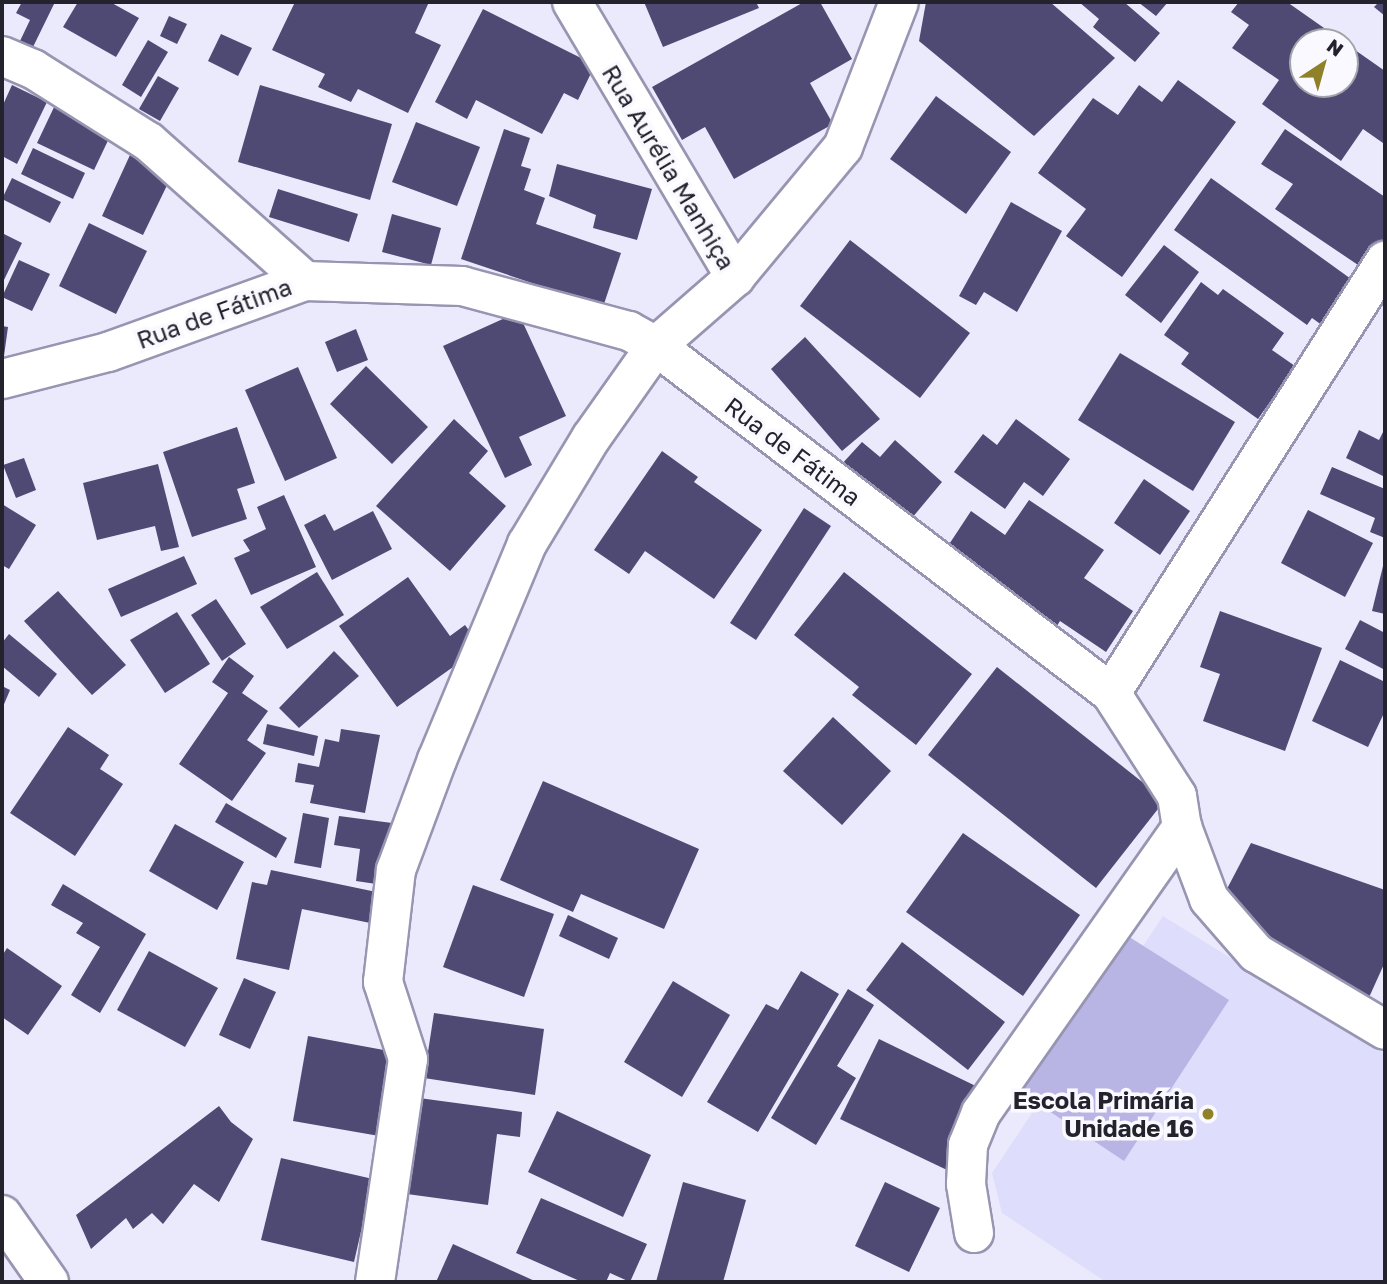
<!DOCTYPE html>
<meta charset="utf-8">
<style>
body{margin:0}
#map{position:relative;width:1387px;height:1284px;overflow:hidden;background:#ebeafd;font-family:"Golos Text",sans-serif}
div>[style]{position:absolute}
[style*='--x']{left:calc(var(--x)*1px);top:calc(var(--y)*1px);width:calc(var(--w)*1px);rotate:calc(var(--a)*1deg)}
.built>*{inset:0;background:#deddfb}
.green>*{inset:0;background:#b8b5e4}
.building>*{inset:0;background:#4e4a73}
.roads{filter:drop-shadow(2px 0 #9795b1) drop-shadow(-2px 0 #9795b1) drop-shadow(0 2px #9795b1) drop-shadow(0 -2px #9795b1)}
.minor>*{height:38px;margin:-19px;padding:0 19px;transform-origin:19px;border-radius:19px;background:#fff}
.dots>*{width:19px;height:19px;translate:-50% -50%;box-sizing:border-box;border:4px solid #f9f9ff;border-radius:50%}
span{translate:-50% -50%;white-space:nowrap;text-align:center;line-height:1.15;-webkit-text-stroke:7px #f9f9ff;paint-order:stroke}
.street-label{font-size:24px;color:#23222d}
.poi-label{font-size:24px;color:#23222d;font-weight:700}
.right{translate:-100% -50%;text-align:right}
.frame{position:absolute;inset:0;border:4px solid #23222d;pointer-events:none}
.north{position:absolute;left:1289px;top:28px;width:70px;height:70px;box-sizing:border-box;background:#f9f9ff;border:2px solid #a3a3ab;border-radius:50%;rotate:36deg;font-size:19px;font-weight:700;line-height:28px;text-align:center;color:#23222d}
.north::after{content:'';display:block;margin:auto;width:24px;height:32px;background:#8f8128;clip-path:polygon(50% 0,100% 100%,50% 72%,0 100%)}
</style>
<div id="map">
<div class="built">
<i style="clip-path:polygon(1163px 916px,1385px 1054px,1385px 1282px,1106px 1282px,1002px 1213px,992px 1173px)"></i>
</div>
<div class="green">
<i style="clip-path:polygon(1123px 933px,1229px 1000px,1124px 1161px,1019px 1091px)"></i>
</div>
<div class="building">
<i style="clip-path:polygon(22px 2px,55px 2px,33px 47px,20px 41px,30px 20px,16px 13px)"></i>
<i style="clip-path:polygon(78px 2px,110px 2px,139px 18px,116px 57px,63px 27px)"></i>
<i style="clip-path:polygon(295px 2px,429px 2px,415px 33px,441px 45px,408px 113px,358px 89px,351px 102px,318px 87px,325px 74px,272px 50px)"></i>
<i style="clip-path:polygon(644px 2px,756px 2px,759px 8px,663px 47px)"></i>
<i style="clip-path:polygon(804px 2px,820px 2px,852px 59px,810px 83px,833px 124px,734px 179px,705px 127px,682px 140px,652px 87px)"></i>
<i style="clip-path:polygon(926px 2px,1050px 2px,1115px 58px,1034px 136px,919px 41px)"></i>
<i style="clip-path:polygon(1079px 2px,1124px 2px,1160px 33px,1135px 62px,1093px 27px,1099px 19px)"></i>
<i style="clip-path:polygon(1138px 2px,1168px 2px,1156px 16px)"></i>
<i style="clip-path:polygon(1239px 2px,1287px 2px,1344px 42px,1303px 42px,1303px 84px,1345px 84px,1345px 43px,1385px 71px,1383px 143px,1363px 129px,1341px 161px,1262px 104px,1279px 80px,1232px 48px,1249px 25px,1231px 12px)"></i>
<i style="clip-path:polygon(1379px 2px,1385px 2px,1385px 16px,1374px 7px)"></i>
<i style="clip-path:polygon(483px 9px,595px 65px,578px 100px,564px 93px,542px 134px,476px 100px,467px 119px,435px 102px)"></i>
<i style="clip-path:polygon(169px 16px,187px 24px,177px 44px,160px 36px)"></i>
<i style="clip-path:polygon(221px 34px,252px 48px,238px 76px,208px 61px)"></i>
<i style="clip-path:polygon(148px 40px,168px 52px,141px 97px,122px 85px)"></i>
<i style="clip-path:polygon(158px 76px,179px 88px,160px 121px,139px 109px)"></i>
<i style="clip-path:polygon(1178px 80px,1236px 122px,1122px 277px,1066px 236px,1086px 209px,1038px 173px,1093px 98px,1118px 115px,1139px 85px,1162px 102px)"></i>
<i style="clip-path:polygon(12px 85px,47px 102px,17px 164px,2px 156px,2px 107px)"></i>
<i style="clip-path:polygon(260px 85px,392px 124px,370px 200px,238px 162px)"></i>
<i style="clip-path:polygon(936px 96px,1011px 152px,966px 214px,890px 159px)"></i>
<i style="clip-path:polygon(56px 103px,113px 130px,94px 170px,37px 143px)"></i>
<i style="clip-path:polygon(416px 122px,480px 147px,457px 206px,392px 182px)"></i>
<i style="clip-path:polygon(504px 129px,530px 138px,521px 166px,531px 169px,524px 190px,545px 198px,536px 224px,621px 253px,603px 307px,461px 259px)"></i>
<i style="clip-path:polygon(1285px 129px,1385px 197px,1385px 238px,1364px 269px,1275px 209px,1293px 184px,1261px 164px)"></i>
<i style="clip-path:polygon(33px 148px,85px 173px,73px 199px,21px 174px)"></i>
<i style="clip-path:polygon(130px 155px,172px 175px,143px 235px,102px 216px)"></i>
<i style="clip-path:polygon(557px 164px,652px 189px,637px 240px,593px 228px,596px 215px,549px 196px)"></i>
<i style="clip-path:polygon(12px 178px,61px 202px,50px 223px,2px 199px)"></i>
<i style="clip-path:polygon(1211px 178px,1358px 284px,1326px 328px,1312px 318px,1307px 325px,1174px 230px)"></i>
<i style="clip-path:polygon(278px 189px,358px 214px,349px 242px,269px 217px)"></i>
<i style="clip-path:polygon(1011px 202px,1062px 231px,1017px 312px,984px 292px,976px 305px,959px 296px)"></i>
<i style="clip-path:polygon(392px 214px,441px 228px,431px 265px,382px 252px)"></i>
<i style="clip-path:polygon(89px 223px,147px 251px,116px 314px,59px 286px)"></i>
<i style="clip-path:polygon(2px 233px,22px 243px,2px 284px)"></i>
<i style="clip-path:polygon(850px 240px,970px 333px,920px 398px,800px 306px)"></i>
<i style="clip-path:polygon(1164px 245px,1199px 272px,1161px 323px,1125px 295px)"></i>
<i style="clip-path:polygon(19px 260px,50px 274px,32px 311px,2px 297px)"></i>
<i style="clip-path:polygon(1201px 282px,1218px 295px,1223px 289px,1284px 333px,1272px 350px,1295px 366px,1258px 419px,1181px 364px,1189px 353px,1164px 335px)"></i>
<i style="clip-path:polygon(518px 312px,566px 416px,519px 437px,532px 465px,505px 478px,443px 346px)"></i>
<i style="clip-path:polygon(2px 326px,8px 327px,3px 363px,2px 363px)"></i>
<i style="clip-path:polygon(356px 329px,368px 360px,337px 372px,325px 342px)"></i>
<i style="clip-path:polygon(805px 337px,880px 419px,842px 451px,771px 369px)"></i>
<i style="clip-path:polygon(1120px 353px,1235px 422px,1193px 491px,1078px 420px)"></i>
<i style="clip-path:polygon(366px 366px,428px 427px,392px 464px,330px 404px)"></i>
<i style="clip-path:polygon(298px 367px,337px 458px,285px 481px,245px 390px)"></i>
<i style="clip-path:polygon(454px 419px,488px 451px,469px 473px,506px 506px,450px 571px,376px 506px)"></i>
<i style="clip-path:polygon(1016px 419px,1070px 459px,1043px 496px,1024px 482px,1005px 509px,954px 472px,983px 434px,997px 445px)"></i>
<i style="clip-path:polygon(237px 427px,255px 483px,237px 489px,247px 519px,192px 537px,163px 452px)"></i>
<i style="clip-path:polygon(1385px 428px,1385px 477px,1346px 458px,1359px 430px,1379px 440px)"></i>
<i style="clip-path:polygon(895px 440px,942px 482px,907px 524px,840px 466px,862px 442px,880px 457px)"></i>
<i style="clip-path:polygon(662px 451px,698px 477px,694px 482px,762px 530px,714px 599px,645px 551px,629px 574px,594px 550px)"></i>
<i style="clip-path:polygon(24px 458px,36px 490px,16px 498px,3px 465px)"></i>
<i style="clip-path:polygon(158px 464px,179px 547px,161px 551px,155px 526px,97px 540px,83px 483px)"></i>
<i style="clip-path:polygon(1332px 467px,1385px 489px,1385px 538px,1370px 532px,1375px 518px,1320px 494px)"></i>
<i style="clip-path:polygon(1144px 479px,1190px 511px,1160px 555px,1114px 523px)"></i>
<i style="clip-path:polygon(284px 495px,316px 567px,251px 595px,234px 558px,250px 551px,243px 540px,266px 529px,257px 507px)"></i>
<i style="clip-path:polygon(1029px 500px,1104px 550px,1084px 578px,1133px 611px,1106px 652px,1060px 621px,1055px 629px,944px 552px,971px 511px,1005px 535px)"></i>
<i style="clip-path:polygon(2px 504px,36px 525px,9px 569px,2px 565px)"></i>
<i style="clip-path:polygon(804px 508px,831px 526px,756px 640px,730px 623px)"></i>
<i style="clip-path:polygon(1308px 510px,1373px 543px,1345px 597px,1281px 563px)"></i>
<i style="clip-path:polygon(373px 511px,392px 549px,332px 580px,304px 525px,325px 514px,334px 531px)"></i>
<i style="clip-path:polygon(184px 556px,197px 584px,121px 617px,108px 589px)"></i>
<i style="clip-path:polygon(1384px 562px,1385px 562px,1385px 614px,1372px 611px)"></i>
<i style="clip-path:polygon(317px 572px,344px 615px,287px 649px,260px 607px)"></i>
<i style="clip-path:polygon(844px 572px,972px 674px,916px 745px,852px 695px,859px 687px,794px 635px)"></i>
<i style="clip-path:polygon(408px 577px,450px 636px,465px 625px,481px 647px,397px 707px,339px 626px)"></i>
<i style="clip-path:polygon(58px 591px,126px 665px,92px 695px,24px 621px)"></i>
<i style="clip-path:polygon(216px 599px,246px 644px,222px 661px,191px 615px)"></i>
<i style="clip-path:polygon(1220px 611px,1322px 648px,1285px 751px,1203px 721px,1220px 674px,1200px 667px)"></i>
<i style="clip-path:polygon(177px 612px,210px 664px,165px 693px,130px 640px)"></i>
<i style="clip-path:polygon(1360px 620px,1385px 633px,1385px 670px,1345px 649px)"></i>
<i style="clip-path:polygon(9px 634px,57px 674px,39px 697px,2px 666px,2px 643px)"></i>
<i style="clip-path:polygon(334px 651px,359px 676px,299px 728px,279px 708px)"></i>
<i style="clip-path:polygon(229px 657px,254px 676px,242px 693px,268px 711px,247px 740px,266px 753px,232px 801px,179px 764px,228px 693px,212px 682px)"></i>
<i style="clip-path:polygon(1340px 660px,1385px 682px,1385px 711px,1368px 747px,1312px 721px)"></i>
<i style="clip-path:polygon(997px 667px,1165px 800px,1096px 888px,928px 755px)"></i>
<i style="clip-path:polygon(2px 686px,10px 690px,2px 709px)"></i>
<i style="clip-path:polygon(833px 717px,891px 771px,842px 825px,783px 771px)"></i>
<i style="clip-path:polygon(267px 724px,318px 736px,314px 756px,263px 744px)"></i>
<i style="clip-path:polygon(68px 727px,109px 755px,100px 769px,123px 784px,75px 856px,10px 813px)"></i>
<i style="clip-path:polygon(341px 729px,380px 735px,365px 813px,310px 803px,314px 785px,295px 782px,298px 763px,319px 767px,325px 739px,339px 742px)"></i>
<i style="clip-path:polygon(543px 781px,699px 849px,664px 929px,581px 894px,573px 912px,500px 880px)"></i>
<i style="clip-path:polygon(226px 803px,287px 838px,276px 858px,215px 822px)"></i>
<i style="clip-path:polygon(303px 813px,329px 818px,321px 868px,294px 863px)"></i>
<i style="clip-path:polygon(339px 816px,392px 823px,383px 885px,356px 881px,360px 849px,334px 845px)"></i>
<i style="clip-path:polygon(175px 824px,244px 862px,217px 910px,149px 871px)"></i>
<i style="clip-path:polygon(963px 833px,1080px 915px,1023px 996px,906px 912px)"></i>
<i style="clip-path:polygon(1251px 843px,1385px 890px,1385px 962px,1366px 1004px,1218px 906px)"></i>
<i style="clip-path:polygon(271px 870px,386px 894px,380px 925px,302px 909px,289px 970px,236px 959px,252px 882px,267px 885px)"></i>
<i style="clip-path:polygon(63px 884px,146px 934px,100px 1013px,71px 995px,100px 947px,76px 933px,83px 923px,51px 905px)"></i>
<i style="clip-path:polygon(473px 885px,554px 914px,524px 997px,443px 967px)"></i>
<i style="clip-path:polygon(568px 915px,618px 938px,609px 959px,559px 936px)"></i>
<i style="clip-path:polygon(902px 942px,1005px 1022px,968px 1070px,866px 990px)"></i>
<i style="clip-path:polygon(7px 948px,62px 986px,28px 1035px,2px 1017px,2px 956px)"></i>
<i style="clip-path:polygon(149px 951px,218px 988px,185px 1047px,117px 1010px)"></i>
<i style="clip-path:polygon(801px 971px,839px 994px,758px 1132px,707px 1102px,766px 1004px,778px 1010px)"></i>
<i style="clip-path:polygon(244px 978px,276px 992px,250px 1049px,219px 1035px)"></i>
<i style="clip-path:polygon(673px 981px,730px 1015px,682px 1097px,624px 1062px)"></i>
<i style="clip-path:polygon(848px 989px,874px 1005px,837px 1066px,856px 1078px,816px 1145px,771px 1118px)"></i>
<i style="clip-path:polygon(434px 1013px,544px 1029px,535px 1095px,424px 1078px)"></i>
<i style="clip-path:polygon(308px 1036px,400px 1053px,385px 1137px,293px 1121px)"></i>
<i style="clip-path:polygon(879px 1039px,986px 1091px,947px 1170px,840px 1119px)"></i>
<i style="clip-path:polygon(419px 1098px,522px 1112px,520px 1137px,497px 1134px,488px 1205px,407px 1194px)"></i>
<i style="clip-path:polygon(219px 1106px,231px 1122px,253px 1139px,219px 1202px,194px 1184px,163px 1224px,152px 1213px,133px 1229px,126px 1218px,91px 1249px,76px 1215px)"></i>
<i style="clip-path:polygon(557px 1111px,651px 1155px,623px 1217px,528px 1172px)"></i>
<i style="clip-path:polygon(281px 1158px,373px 1179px,354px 1262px,261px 1240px)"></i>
<i style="clip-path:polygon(683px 1182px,746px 1200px,723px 1282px,656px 1282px)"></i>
<i style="clip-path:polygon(885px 1182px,940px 1208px,909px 1272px,855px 1246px)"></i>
<i style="clip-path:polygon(541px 1198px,647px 1244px,630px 1282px,610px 1273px,606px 1282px,582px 1282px,516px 1253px)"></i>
<i style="clip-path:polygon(453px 1244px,537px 1282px,436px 1282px)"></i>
</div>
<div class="roads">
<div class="minor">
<i style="--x:572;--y:2;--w:320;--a:59.3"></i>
<i style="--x:2;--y:56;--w:34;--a:23"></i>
<i style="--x:33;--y:69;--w:137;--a:32.2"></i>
<i style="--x:149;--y:142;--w:209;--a:41.7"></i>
<i style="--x:2;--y:379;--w:109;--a:-14.3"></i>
<i style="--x:108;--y:352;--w:209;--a:-19.8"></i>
<i style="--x:305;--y:281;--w:157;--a:1.8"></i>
<i style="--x:462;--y:286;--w:173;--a:15.1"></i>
<i style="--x:629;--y:331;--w:31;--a:29"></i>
<i style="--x:656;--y:346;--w:572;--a:37.33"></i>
<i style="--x:1111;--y:693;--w:122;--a:57.3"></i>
<i style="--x:1177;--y:796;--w:31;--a:81"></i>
<i style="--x:1182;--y:827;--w:77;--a:69.4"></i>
<i style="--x:1209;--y:899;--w:72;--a:49"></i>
<i style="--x:1256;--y:953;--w:150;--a:30.8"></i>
<i style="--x:1111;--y:693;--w:512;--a:-57.61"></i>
<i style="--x:2;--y:1215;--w:82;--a:55"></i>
<i style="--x:974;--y:1233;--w:50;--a:-99.3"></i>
<i style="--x:966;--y:1184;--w:39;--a:-87"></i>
<i style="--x:968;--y:1145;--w:35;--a:-68"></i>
<i style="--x:981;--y:1113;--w:350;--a:-54.9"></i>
<i style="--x:375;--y:1282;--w:225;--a:-81.6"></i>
<i style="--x:408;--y:1059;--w:81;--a:-108"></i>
<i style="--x:383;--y:982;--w:113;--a:-83.4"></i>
<i style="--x:396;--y:870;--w:117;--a:-69.6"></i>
<i style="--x:437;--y:760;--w:234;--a:-67.4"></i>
<i style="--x:527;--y:544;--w:124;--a:-58.9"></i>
<i style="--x:591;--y:438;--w:113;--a:-54.8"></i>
<i style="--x:656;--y:346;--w:105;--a:-41.1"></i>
<i style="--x:735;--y:277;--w:169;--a:-50.3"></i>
<i style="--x:843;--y:147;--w:155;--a:-68.9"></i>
</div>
</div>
<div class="dots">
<i style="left:1208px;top:1114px;background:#8f8128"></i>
</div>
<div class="street-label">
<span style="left:669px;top:167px;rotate:59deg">Rua Aurélia Manhiça</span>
<span style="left:214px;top:313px;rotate:-20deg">Rua de Fátima</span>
<span style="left:793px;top:451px;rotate:37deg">Rua de Fátima</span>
</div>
<div class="poi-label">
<span class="right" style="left:1194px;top:1114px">Escola Primária<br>Unidade 16</span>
</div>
<div class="frame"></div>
<div class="north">N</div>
</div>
